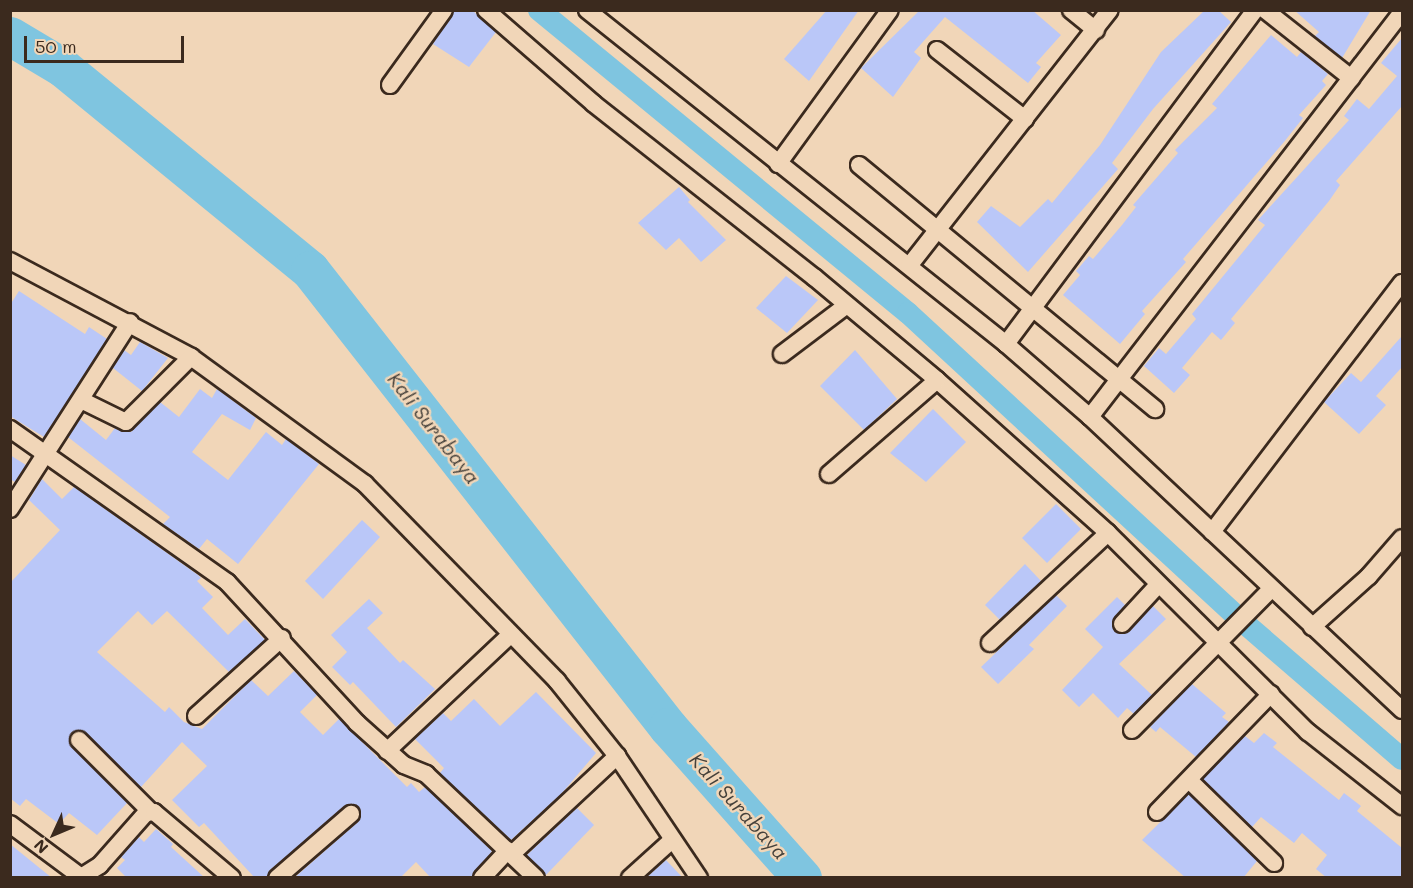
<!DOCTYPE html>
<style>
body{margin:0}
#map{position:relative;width:1413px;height:888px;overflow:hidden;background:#f1d6b8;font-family:Mali,sans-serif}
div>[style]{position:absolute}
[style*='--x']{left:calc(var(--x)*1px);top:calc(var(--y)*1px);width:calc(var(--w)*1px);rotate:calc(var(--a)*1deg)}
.canal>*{height:22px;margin:-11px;padding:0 11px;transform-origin:11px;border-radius:11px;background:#7fc5e0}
.river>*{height:39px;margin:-19.5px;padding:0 19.5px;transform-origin:19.5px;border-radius:19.5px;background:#7fc5e0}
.building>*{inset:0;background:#bac7f8}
.roads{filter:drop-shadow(2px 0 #3b2a1e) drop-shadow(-2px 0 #3b2a1e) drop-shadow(0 2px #3b2a1e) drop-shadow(0 -2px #3b2a1e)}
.minor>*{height:16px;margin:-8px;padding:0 8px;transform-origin:8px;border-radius:8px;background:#f1d6b8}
span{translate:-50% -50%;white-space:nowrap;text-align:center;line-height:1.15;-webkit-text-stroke:5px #f1d6b8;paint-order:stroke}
.water-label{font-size:20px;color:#45413b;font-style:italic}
.frame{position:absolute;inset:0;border:12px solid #3b2a1e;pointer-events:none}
.north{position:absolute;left:24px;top:804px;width:60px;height:60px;-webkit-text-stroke:4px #f1d6b8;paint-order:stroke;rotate:226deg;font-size:16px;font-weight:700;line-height:24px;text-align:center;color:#3b2a1e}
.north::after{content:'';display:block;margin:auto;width:21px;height:27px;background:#3b2a1e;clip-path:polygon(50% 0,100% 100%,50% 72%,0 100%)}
.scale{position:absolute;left:24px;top:36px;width:160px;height:27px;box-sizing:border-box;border:3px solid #3b2a1e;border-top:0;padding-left:8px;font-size:18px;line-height:21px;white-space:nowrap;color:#3b2a1e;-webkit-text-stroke:4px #f1d6b8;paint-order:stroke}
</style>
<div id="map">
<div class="canal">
<i style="--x:539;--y:10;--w:477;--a:39.4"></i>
<i style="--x:908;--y:313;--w:454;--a:42.7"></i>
<i style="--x:1242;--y:621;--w:211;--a:40.8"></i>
</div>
<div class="river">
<i style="--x:10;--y:36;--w:61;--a:30.8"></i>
<i style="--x:62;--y:67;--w:320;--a:39.3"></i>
<i style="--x:310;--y:270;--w:581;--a:51.93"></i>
<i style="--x:668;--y:727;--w:202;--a:48.4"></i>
</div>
<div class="building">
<i style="clip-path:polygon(454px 10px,472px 10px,496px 32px,469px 67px,433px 44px)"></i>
<i style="clip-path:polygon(827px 10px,859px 10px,809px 81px,784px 59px)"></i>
<i style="clip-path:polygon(920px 10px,1032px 10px,1061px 35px,1036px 63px,1041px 67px,1028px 83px,945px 17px,914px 52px,921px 58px,893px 97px,861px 68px)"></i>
<i style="clip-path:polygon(1205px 10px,1218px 10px,1231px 22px,1153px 109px,1112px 163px,1118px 169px,1028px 272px,977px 222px,991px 206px,1020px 227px,1048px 199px,1052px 203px,1100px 145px,1161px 52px)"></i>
<i style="clip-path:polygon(1294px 10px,1371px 10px,1342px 58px,1315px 36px,1319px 32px)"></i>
<i style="clip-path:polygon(1271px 35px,1297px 57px,1301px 52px,1328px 74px,1322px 81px,1326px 85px,1299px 115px,1303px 118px,1284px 142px,1183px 259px,1186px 262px,1142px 311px,1145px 314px,1120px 344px,1063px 295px,1080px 275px,1076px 271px,1089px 256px,1093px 259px,1122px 225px,1136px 207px,1133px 205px,1178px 153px,1175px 150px,1217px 108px,1212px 104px)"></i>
<i style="clip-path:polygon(1402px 38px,1402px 106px,1336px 181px,1340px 185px,1329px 201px,1231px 319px,1235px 323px,1221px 340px,1212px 332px,1182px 368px,1190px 375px,1174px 393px,1144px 366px,1159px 348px,1166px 354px,1196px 319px,1192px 314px,1265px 225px,1258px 220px,1349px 120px,1344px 116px,1357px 99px,1369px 109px,1397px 76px,1381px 63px)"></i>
<i style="clip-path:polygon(679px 187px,690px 200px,688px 202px,726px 240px,701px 262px,679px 238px,666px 250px,638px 223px)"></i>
<i style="clip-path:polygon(786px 276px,818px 300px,787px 333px,756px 308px)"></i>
<i style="clip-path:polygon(19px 291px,85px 334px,89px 327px,107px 339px,44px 437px,10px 416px,10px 305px)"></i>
<i style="clip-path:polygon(1402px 336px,1402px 367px,1376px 396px,1386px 405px,1359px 434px,1324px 402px,1351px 373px,1361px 382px)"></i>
<i style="clip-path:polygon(140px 342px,168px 358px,142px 391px,113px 368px,124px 350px,131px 355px)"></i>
<i style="clip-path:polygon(855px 350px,897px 399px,864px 430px,820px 386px)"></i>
<i style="clip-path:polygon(200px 389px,212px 398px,217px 389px,256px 418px,250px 430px,222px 414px,192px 452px,228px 480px,266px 432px,282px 445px,286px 439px,319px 464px,238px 564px,207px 539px,199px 549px,163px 524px,170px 517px,68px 437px,80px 419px,106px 440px,115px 428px,131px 432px,160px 402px,179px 417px)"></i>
<i style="clip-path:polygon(933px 409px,966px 442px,926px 482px,890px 453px)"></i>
<i style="clip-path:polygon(10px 455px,26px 465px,15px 482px,10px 479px)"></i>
<i style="clip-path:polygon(42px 479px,62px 499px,74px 487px,198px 575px,201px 578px,197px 581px,213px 597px,202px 608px,228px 635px,245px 619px,265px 640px,229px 672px,167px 611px,152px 625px,138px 611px,97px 652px,165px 712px,169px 707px,184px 722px,202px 729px,251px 680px,268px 696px,294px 671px,317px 695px,300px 712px,323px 735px,339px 719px,407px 787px,411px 783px,419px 792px,425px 787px,492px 851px,472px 878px,431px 878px,416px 862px,400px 878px,294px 878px,358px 822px,359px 808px,350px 804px,270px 870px,267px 878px,255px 878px,204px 823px,199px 827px,172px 800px,207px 766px,182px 742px,141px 787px,86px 733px,77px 730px,71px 733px,72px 747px,127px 803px,97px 835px,69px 813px,59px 824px,26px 799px,20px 806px,10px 798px,10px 583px,60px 530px,29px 500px)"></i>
<i style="clip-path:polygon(1056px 504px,1081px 529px,1047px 563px,1022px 538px)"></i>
<i style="clip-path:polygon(362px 520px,380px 537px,323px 599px,305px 581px)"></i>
<i style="clip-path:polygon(1025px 564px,1041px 581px,1000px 620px,985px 605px)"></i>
<i style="clip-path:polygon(1056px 595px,1067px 606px,1029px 645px,1034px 649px,998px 684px,981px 667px)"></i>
<i style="clip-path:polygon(1117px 597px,1125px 605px,1112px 622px,1119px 634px,1129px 632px,1153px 606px,1166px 619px,1119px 664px,1152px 695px,1134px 714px,1127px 708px,1118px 718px,1093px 693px,1079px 707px,1062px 690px,1103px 647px,1085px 629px)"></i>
<i style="clip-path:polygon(369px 599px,383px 613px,367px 628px,400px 663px,403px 660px,435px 689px,396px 727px,353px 682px,350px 685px,332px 667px,347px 652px,331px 635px)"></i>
<i style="clip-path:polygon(1192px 684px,1226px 713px,1222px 717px,1229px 722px,1196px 757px,1160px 727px,1156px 732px,1150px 727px)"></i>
<i style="clip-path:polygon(536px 692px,596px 753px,562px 793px,511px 840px,440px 773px,444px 768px,415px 739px,443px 713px,451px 721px,474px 699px,500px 726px)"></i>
<i style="clip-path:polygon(1264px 733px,1277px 743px,1273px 747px,1339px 800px,1344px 793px,1361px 806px,1357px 811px,1402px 848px,1402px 878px,1327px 878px,1316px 869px,1327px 855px,1302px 833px,1294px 843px,1261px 817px,1252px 827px,1203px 779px,1245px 736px,1254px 743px)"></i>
<i style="clip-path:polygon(1189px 794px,1257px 861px,1243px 878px,1186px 878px,1142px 840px)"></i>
<i style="clip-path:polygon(577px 808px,594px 825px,546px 875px,527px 855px)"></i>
<i style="clip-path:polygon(156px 829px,173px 844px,171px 847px,205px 878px,127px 878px,117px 868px,125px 860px,121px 857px,139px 837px,144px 842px)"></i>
<i style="clip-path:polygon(10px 844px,52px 878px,10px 878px)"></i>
<i style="clip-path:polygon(666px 860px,683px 878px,646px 878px)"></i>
</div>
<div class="roads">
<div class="minor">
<i style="--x:486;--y:10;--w:143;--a:41"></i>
<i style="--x:594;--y:104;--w:280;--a:38.2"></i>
<i style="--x:814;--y:277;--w:160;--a:39.9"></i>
<i style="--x:937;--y:380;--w:229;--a:41.8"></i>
<i style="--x:1108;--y:533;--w:282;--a:44.9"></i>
<i style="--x:1308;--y:732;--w:120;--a:38.2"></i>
<i style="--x:587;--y:10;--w:536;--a:38.56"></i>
<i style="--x:1006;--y:344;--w:111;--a:41"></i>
<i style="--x:1090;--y:417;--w:428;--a:43.2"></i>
<i style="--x:1071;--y:10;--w:32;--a:39"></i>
<i style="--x:1265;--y:10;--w:110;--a:38.3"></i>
<i style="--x:937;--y:50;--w:112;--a:38.1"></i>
<i style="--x:390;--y:85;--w:92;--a:-54.2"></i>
<i style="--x:778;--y:164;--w:190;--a:-54"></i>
<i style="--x:859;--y:165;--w:384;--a:39.5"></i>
<i style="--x:10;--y:261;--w:205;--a:27.9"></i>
<i style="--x:191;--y:357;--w:215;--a:36.1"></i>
<i style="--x:365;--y:484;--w:275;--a:45.7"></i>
<i style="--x:557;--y:681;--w:96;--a:51.3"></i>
<i style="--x:617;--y:756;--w:147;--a:56.1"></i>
<i style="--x:909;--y:266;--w:325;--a:-51.9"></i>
<i style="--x:1006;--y:344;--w:417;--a:-53.3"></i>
<i style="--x:782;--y:354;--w:81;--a:-37"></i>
<i style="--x:81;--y:400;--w:50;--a:26.1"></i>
<i style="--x:126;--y:422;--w:92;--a:-45"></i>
<i style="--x:1090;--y:417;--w:511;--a:-52.39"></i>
<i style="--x:10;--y:429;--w:266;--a:35.2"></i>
<i style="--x:227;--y:582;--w:192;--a:47.3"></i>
<i style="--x:357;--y:723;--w:63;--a:41.8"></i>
<i style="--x:404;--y:765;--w:24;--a:22"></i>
<i style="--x:426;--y:774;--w:151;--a:43.4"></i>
<i style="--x:829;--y:474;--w:143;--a:-41"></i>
<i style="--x:10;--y:509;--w:222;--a:-57.3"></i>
<i style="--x:1212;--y:532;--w:313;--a:-52.7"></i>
<i style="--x:1122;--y:624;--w:53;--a:-47.3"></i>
<i style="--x:1312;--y:627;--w:76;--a:-41.8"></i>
<i style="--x:1369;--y:576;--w:50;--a:-49"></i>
<i style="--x:990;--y:643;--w:161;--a:-43"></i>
<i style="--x:196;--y:716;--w:116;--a:-42.2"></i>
<i style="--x:1132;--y:730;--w:198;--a:-45.4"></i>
<i style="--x:79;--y:740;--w:100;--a:45"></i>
<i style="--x:387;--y:751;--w:170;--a:-43.3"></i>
<i style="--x:1189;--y:780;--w:119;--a:44.3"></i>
<i style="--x:1157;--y:812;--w:164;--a:-46"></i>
<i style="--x:10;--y:824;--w:89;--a:36.7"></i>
<i style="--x:81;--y:877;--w:22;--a:-32"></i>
<i style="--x:100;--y:865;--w:69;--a:-48.5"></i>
<i style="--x:146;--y:813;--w:8;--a:-7"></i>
<i style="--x:154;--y:812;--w:102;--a:40.2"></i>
<i style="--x:512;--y:854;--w:144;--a:-43"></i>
<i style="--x:277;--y:878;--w:98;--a:-40.9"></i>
<i style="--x:482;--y:878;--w:38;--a:-47"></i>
<i style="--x:630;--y:878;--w:57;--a:-42.1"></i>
</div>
</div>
<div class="water-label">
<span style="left:434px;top:428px;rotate:52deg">Kali Surabaya</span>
<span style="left:739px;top:806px;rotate:48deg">Kali Surabaya</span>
</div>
<div class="frame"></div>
<div class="north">N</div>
<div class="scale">50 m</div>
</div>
